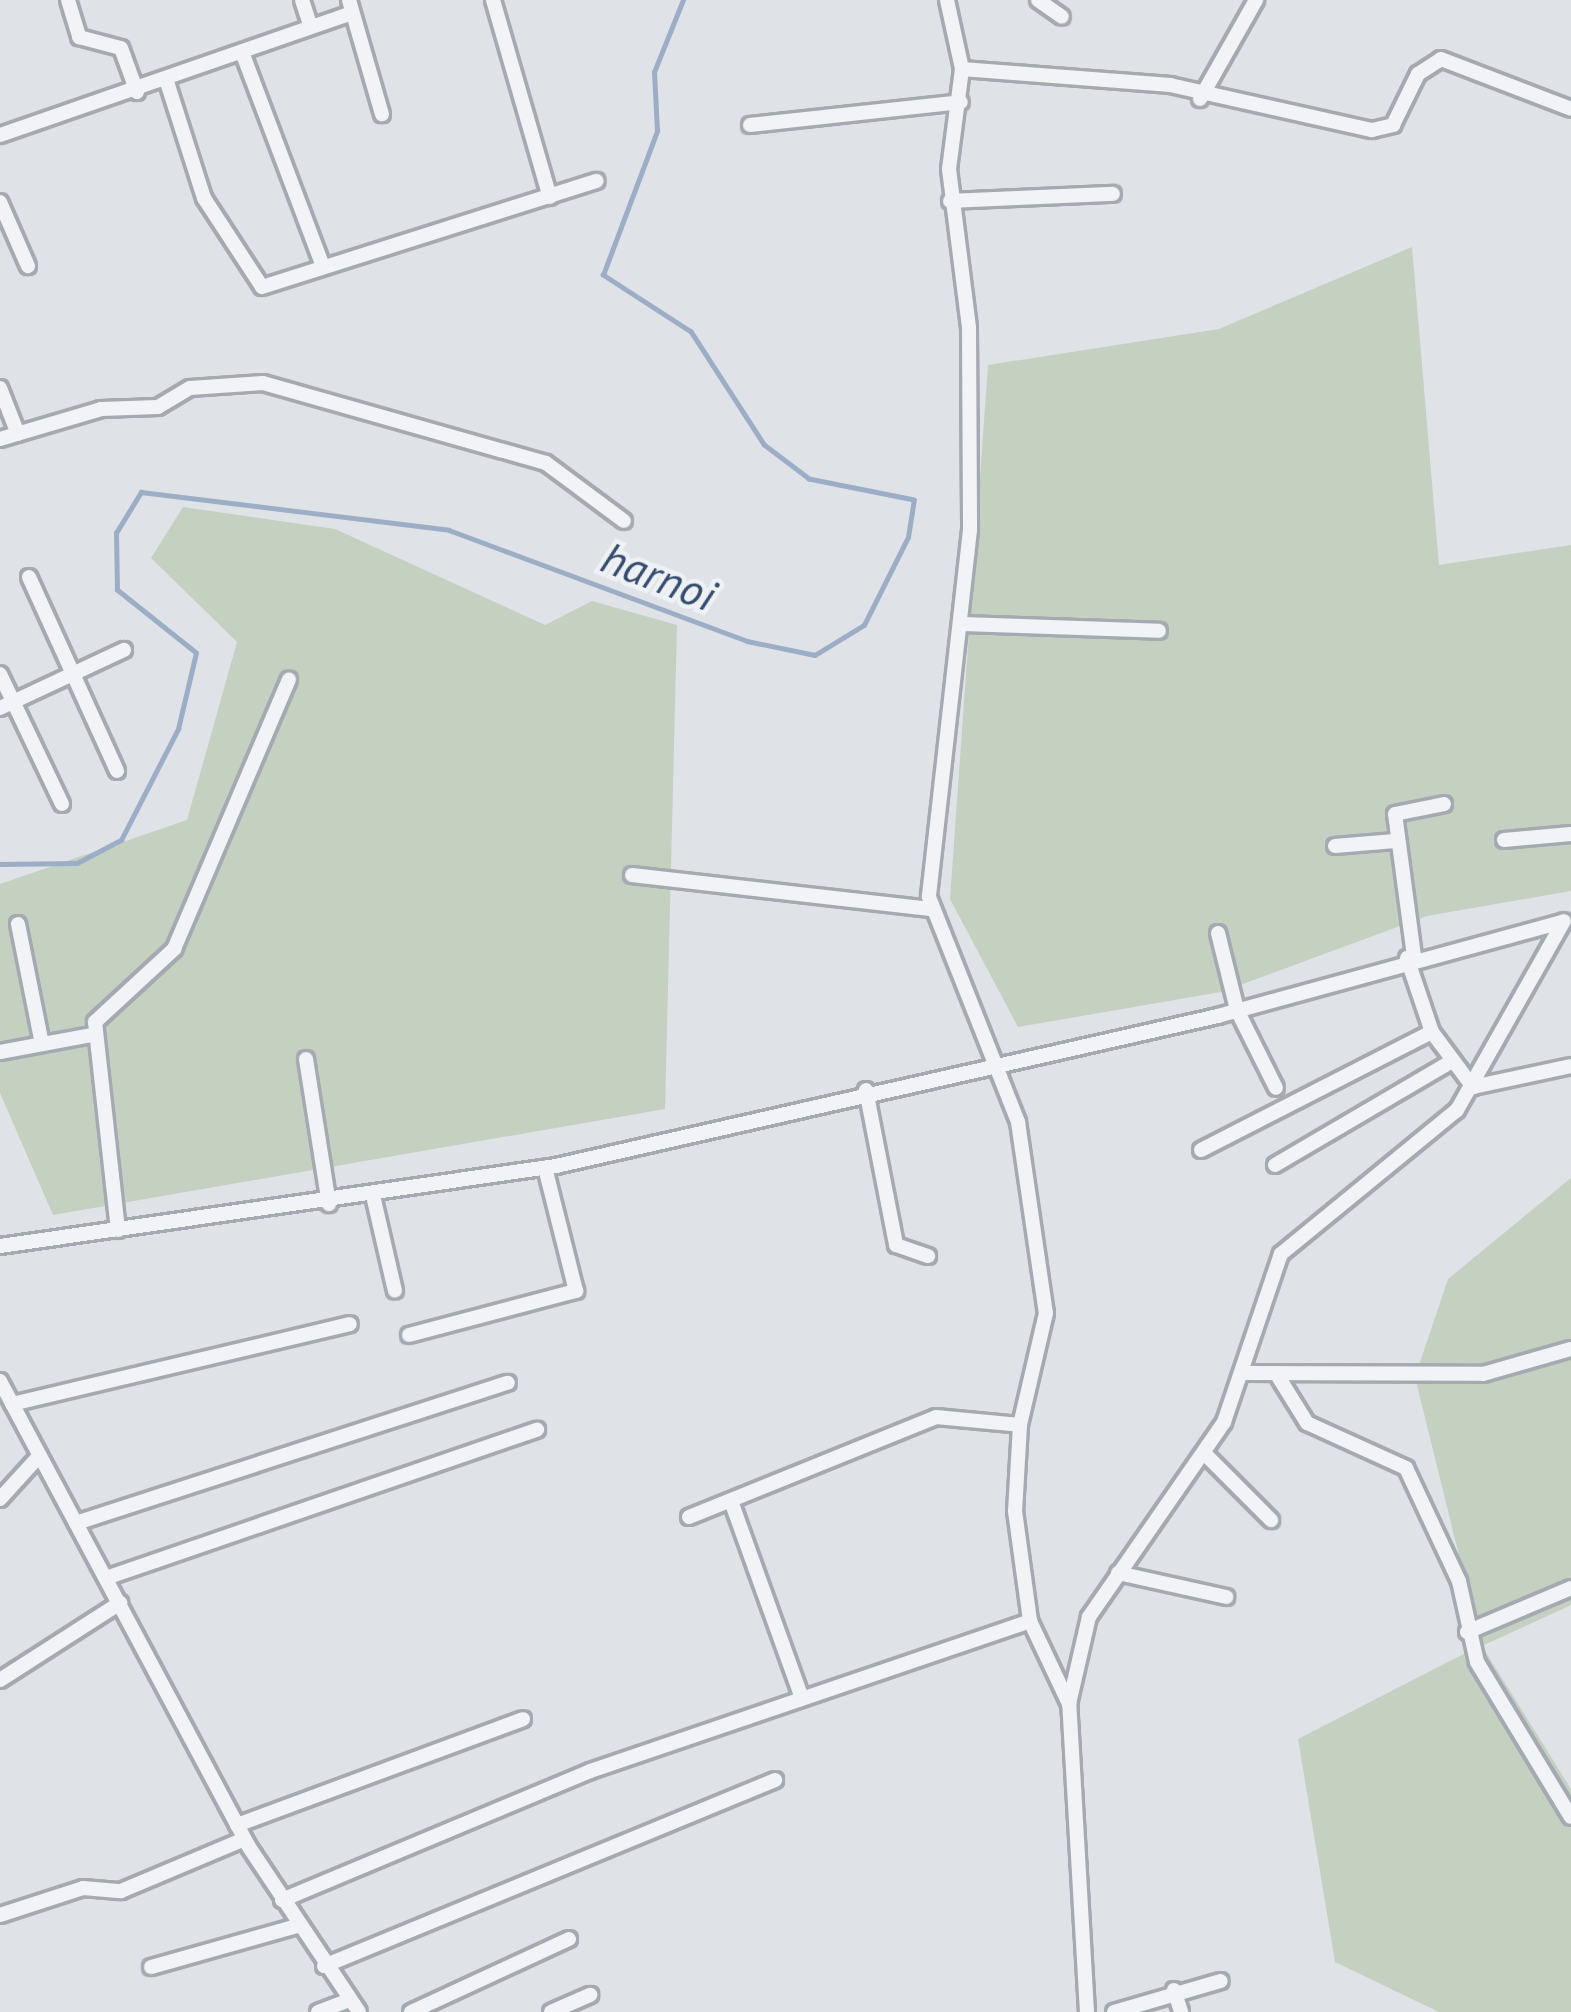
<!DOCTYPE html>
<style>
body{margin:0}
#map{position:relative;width:1571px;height:2012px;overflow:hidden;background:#dfe2e7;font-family:"PT Sans",sans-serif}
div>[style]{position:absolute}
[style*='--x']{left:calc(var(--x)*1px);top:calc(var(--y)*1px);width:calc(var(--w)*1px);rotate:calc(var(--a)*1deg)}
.green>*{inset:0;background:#c4d1c1}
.stream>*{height:4.5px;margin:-2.25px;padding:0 2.25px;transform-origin:2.25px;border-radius:2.25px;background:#9caec5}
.roads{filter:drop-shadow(3px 0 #a5a9b1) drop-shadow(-3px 0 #a5a9b1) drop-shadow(0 3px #a5a9b1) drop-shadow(0 -3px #a5a9b1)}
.street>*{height:14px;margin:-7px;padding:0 7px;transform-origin:7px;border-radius:7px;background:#f2f3f6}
span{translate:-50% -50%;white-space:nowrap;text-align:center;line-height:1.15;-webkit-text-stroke:9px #eef1f5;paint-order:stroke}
.water-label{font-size:45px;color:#364c6e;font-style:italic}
</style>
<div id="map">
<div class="green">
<i style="clip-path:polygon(1412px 247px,1439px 565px,1571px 545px,1571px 891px,1427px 916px,1221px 992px,1018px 1027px,950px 899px,988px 365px,1219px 329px)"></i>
<i style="clip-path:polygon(183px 507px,335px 529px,545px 625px,592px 601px,677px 625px,665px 1109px,53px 1215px,0 1093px,0 884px,187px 820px,237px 642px,151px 558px)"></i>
<i style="clip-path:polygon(1571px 1178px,1571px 1605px,1482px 1646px,1571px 1789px,1571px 2012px,1439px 2012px,1335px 1962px,1298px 1739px,1481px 1645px,1415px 1377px,1448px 1279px)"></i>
</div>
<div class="stream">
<i style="--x:0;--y:864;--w:77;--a:-0.7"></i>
<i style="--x:77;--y:863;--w:50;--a:-27.6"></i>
<i style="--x:121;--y:840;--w:125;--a:-62.8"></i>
<i style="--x:178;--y:729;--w:78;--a:-76.7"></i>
<i style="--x:196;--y:653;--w:101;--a:-141.4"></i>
<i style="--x:117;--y:590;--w:57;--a:-91"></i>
<i style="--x:116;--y:533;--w:48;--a:-58.6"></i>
<i style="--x:141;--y:492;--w:310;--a:7"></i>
<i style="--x:449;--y:530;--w:318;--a:20.4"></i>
<i style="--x:747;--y:641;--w:69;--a:11.6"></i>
<i style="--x:815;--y:655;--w:57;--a:-31.5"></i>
<i style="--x:864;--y:625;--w:98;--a:-63.4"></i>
<i style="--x:908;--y:537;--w:37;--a:-81"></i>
<i style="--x:914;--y:500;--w:107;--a:-168.7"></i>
<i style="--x:809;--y:479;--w:56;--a:-142.9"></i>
<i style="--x:764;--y:445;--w:135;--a:-122.9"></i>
<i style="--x:691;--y:332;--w:105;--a:-147.1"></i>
<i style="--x:603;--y:275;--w:154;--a:-69.4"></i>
<i style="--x:657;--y:131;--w:59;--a:-92.9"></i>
<i style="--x:654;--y:72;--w:78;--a:-68.1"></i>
</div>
<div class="roads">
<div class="street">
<i style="--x:68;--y:0;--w:39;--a:73"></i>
<i style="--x:79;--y:37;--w:43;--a:14.7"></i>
<i style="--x:121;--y:48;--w:47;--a:70"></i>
<i style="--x:302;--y:0;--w:28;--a:72"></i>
<i style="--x:349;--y:0;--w:119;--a:73.9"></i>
<i style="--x:493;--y:0;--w:205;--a:73.9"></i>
<i style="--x:947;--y:0;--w:71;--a:77.7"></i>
<i style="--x:962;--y:69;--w:101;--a:97.4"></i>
<i style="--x:949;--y:169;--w:160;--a:82.8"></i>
<i style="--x:969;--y:328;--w:202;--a:89.7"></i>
<i style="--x:970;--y:530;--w:369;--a:96.4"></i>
<i style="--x:929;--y:897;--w:242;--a:68.4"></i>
<i style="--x:1018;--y:1122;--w:193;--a:81.7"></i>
<i style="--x:1046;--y:1313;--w:115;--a:103.1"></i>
<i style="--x:1020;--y:1425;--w:86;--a:93.3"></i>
<i style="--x:1015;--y:1511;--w:111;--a:82.2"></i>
<i style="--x:1030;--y:1621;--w:92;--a:64.8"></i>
<i style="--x:1038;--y:0;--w:29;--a:35"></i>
<i style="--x:242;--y:52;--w:229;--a:69.3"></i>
<i style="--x:962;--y:69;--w:209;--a:4.4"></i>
<i style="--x:1170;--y:85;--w:207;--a:12.6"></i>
<i style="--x:1372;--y:130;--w:22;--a:-13"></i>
<i style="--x:1393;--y:125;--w:57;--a:-63.9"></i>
<i style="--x:1418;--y:74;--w:27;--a:-33"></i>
<i style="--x:1441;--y:59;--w:139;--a:21"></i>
<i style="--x:167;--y:82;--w:122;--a:72.3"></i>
<i style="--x:204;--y:198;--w:106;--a:56.9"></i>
<i style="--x:262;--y:287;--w:351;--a:-17.6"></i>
<i style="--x:1200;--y:99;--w:114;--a:-60.5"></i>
<i style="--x:750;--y:125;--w:212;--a:-6.2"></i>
<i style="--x:0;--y:135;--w:369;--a:-19.1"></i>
<i style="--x:950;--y:201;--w:163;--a:-2.5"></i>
<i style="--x:0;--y:202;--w:70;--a:66.4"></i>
<i style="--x:0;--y:388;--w:49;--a:68.6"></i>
<i style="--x:0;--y:439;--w:105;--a:-16.5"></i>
<i style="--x:101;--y:409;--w:57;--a:-2"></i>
<i style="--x:158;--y:407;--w:37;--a:-31"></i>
<i style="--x:190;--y:388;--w:73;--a:-3.9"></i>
<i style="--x:263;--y:383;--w:294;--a:15.8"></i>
<i style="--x:546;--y:463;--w:97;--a:36.6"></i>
<i style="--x:29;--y:577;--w:213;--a:65.6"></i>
<i style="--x:963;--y:624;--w:196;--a:2"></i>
<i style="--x:0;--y:674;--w:144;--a:64.5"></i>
<i style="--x:0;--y:708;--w:137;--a:-25.1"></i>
<i style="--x:1504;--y:840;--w:67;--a:-5.1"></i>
<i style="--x:1335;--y:846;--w:60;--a:-4.8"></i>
<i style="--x:632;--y:875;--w:300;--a:6.5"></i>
<i style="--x:18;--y:924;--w:122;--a:78.7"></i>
<i style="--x:1218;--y:933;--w:79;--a:76.1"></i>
<i style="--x:1237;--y:1010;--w:87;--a:63.4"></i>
<i style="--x:1414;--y:956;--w:143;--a:-97.6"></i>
<i style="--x:1395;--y:814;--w:50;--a:-11.5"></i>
<i style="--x:1407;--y:958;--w:78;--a:71.3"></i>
<i style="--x:1432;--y:1032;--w:69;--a:53.3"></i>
<i style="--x:1473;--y:1087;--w:100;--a:-12.1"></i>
<i style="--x:0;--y:1052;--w:94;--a:-10.5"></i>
<i style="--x:306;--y:1059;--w:147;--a:81"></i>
<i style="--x:866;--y:1090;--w:158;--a:79"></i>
<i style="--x:896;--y:1245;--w:34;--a:19"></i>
<i style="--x:1201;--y:1150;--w:259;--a:-27.1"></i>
<i style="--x:1275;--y:1165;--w:205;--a:-30.4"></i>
<i style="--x:374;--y:1200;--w:93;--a:77"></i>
<i style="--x:118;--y:1230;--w:209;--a:-96.3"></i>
<i style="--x:95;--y:1022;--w:108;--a:-42.7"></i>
<i style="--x:174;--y:949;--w:293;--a:-66.9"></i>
<i style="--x:0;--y:1246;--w:562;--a:-8.19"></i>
<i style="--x:556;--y:1166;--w:679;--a:-12.77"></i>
<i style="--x:1218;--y:1016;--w:357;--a:-15.3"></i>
<i style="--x:409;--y:1335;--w:173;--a:-14.8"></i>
<i style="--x:576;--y:1291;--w:127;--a:-104.1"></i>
<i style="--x:1245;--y:1373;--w:238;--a:0.2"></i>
<i style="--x:1483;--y:1374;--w:91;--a:-15.9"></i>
<i style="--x:1276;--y:1373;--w:59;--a:58.2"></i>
<i style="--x:1307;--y:1423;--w:109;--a:24.4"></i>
<i style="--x:1406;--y:1468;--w:125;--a:64.9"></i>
<i style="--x:1459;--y:1581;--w:83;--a:77.5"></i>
<i style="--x:1477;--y:1662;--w:181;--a:58.8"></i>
<i style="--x:0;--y:1381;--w:528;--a:61.88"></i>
<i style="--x:249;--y:1847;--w:198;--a:56.3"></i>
<i style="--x:12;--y:1404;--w:347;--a:-13.3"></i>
<i style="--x:1204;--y:1453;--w:95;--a:45"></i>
<i style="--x:0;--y:1499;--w:59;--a:-47.7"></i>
<i style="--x:731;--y:1501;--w:206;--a:70.2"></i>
<i style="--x:689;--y:1517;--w:266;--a:-22"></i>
<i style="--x:936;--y:1417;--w:84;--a:5.4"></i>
<i style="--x:76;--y:1523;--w:454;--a:-18"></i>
<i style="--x:1118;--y:1573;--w:111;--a:12.5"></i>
<i style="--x:106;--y:1578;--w:456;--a:-19"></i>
<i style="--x:1467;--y:1632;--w:113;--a:-22.9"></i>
<i style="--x:0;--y:1680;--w:143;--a:-32.7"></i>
<i style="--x:237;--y:1825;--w:305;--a:-20.3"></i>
<i style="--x:282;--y:1900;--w:334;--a:-22.7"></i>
<i style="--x:590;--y:1771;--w:465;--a:-18.8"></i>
<i style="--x:0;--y:1915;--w:87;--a:-18"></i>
<i style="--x:83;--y:1888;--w:38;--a:5"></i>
<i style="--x:121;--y:1891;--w:134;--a:-22.8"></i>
<i style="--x:324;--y:1966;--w:488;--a:-22.4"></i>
<i style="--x:151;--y:1967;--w:152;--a:-15.7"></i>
<i style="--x:1174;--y:1990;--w:23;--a:72"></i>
<i style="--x:318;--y:2012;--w:33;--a:-21"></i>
<i style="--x:411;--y:2012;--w:174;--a:-24.8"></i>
<i style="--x:551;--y:2012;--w:43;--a:-23.6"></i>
<i style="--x:1087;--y:2012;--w:309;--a:-93.3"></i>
<i style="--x:1069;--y:1704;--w:89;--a:-77.1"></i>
<i style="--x:1089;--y:1617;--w:237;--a:-55.3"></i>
<i style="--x:1224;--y:1422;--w:177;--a:-71.3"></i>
<i style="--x:1281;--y:1254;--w:227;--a:-39.3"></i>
<i style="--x:1457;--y:1110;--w:217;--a:-60.5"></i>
<i style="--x:1114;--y:2012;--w:111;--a:-16.2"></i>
</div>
</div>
<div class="water-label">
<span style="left:659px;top:576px;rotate:21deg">harnoi</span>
</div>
</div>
